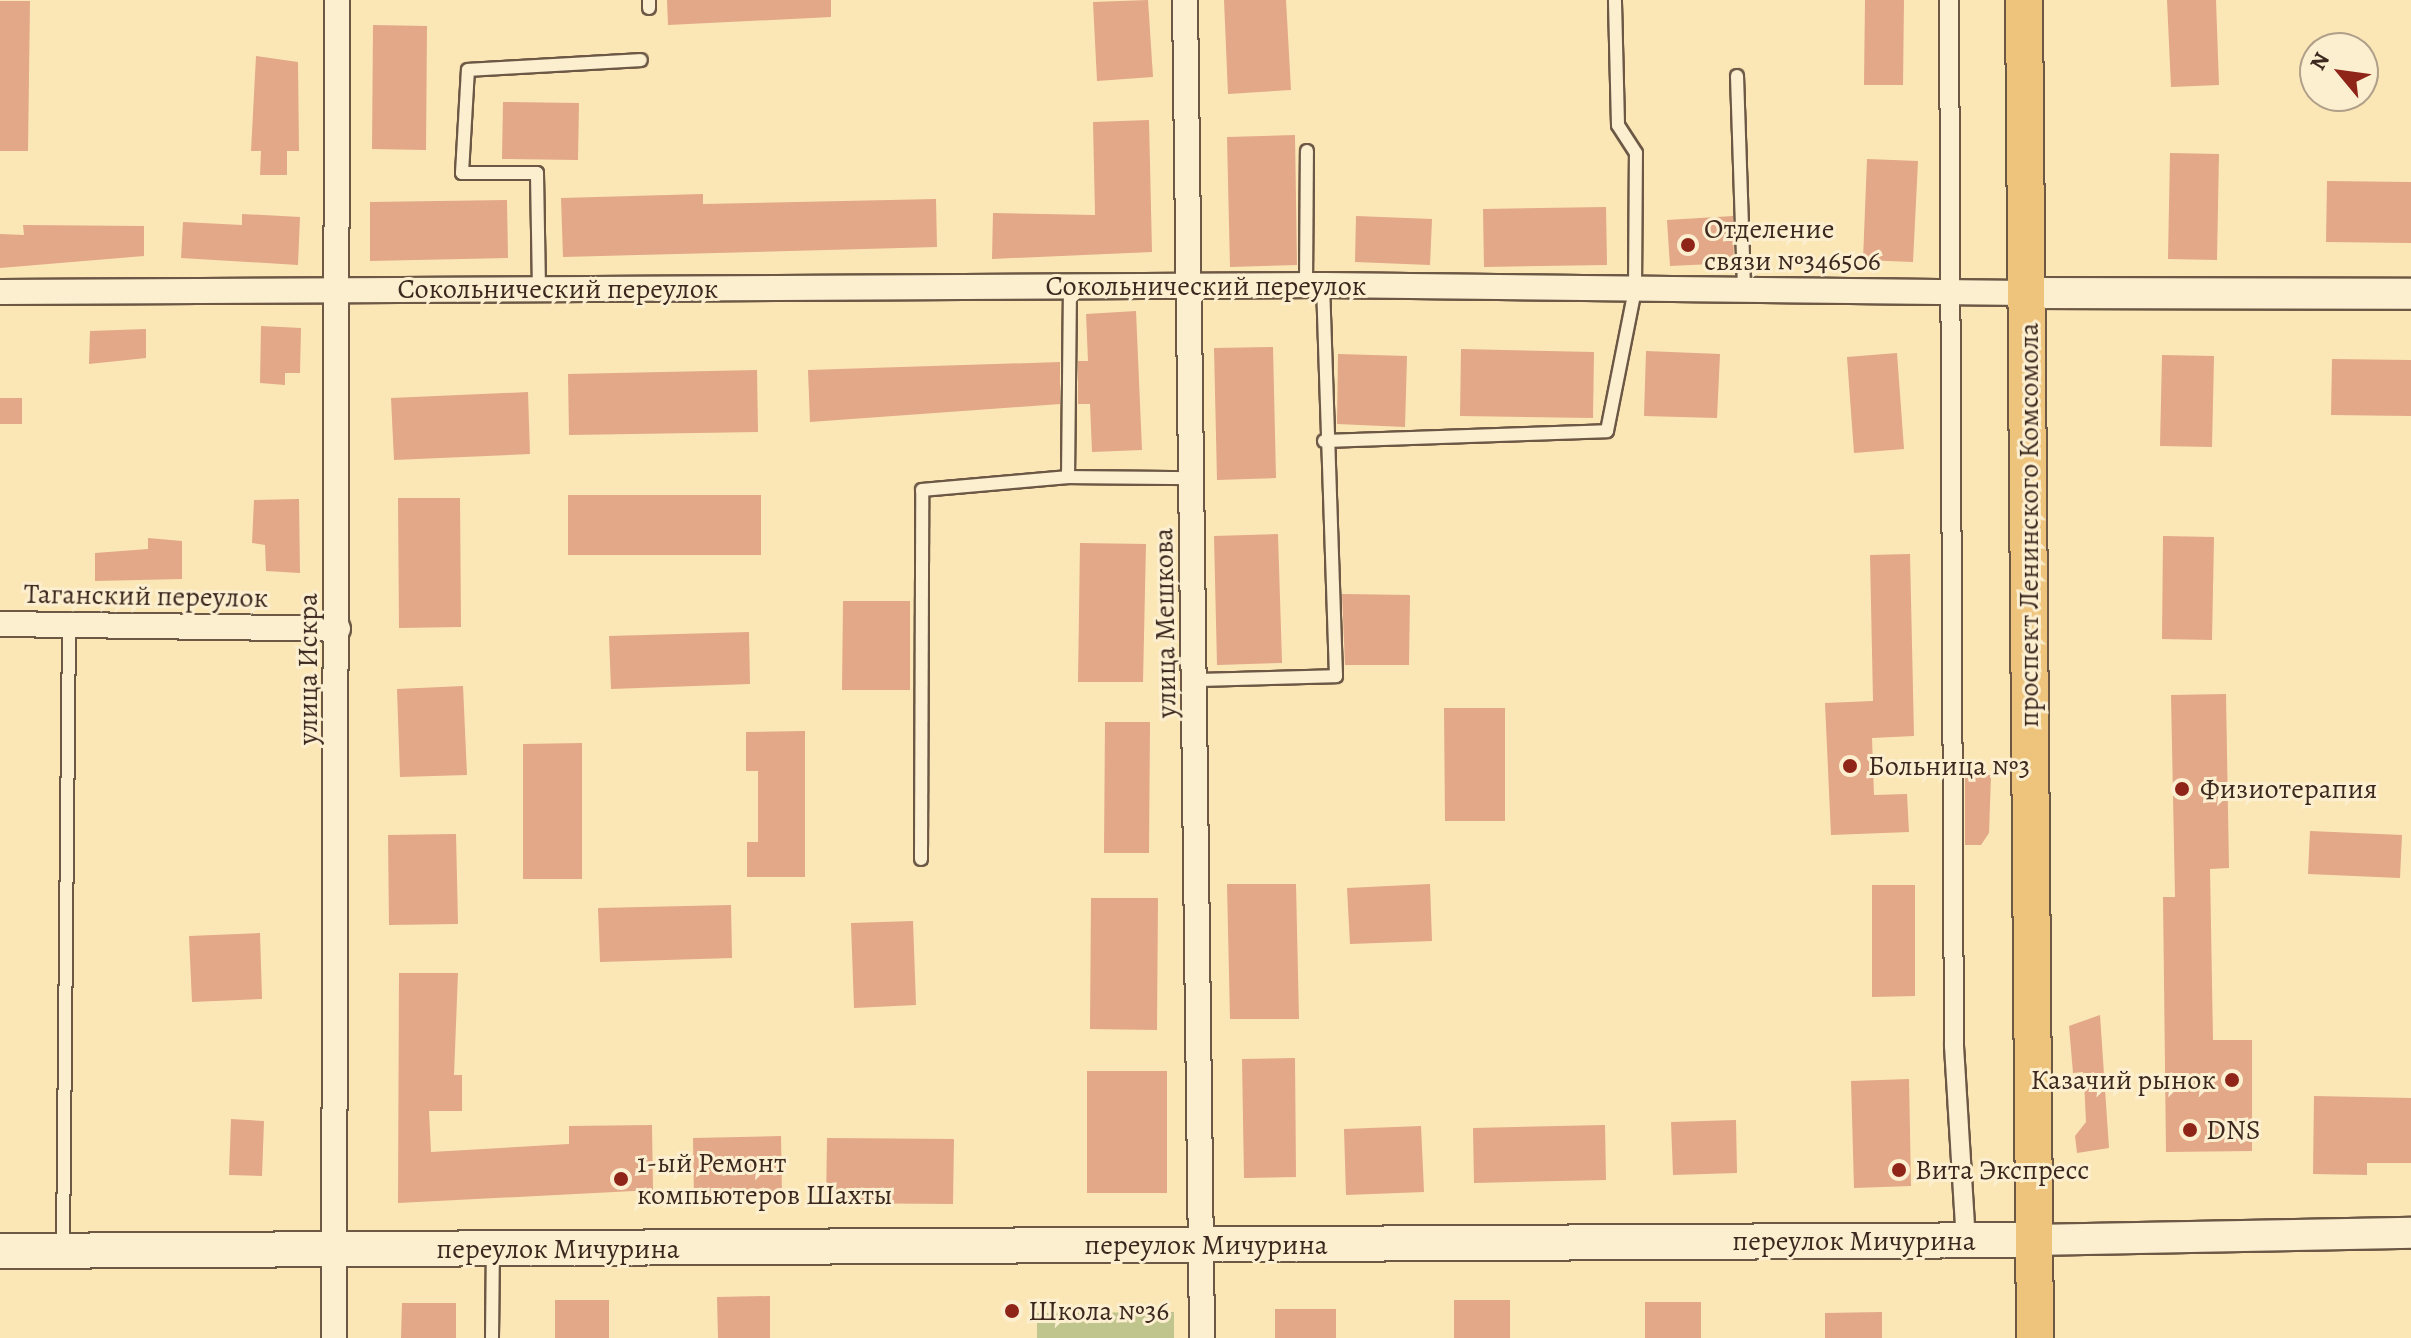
<!DOCTYPE html>
<meta charset="utf-8">
<style>
body{margin:0}
#map{position:relative;width:2411px;height:1338px;overflow:hidden;background:#fbe6b6;font-family:Alegreya,serif}
div>[style]{position:absolute}
[style*='--x']{left:calc(var(--x)*1px);top:calc(var(--y)*1px);width:calc(var(--w)*1px);rotate:calc(var(--a)*1deg)}
.green>*{inset:0;background:#c0c48d}
.building>*{inset:0;background:#e2a888}
.roads{filter:drop-shadow(2px 0 #6c5845) drop-shadow(-2px 0 #6c5845) drop-shadow(0 2px #6c5845) drop-shadow(0 -2px #6c5845)}
.service>*{height:12px;margin:-6px;padding:0 6px;transform-origin:6px;border-radius:6px;background:#fcefd0}
.pedestrian>*{height:18px;margin:-9px;padding:0 9px;transform-origin:9px;border-radius:9px;background:#fcefd0}
.minor>*{height:24px;margin:-12px;padding:0 12px;transform-origin:12px;border-radius:12px;background:#fcefd0}
.tertiary>*{height:30px;margin:-15px;padding:0 15px;transform-origin:15px;border-radius:15px;background:#fcefd0}
.secondary>*{height:34px;margin:-17px;padding:0 17px;transform-origin:17px;border-radius:17px;background:#fcefd0}
.primary>*{height:36px;margin:-18px;padding:0 18px;transform-origin:18px;border-radius:18px;background:#eec37b}
.dots>*{width:22px;height:22px;translate:-50% -50%;box-sizing:border-box;border:4px solid #fcefd0;border-radius:50%}
span{translate:-50% -50%;white-space:nowrap;text-align:center;line-height:1.15;-webkit-text-stroke:6px #fcefd0;paint-order:stroke}
.poi-label{font-size:28px;color:#3d281f}
.left{translate:0 -50%;text-align:left}
.right{translate:-100% -50%;text-align:right}
.street-label{font-size:28px;color:#3d281f}
.north{position:absolute;left:2299px;top:32px;width:80px;height:80px;box-sizing:border-box;background:#fcefd0;border:2px solid #b09f89;border-radius:50%;rotate:299deg;font-size:22px;font-weight:700;line-height:32px;text-align:center;color:#3d281f}
.north::after{content:'';display:block;margin:auto;width:28px;height:36px;background:#8f2418;clip-path:polygon(50% 0,100% 100%,50% 72%,0 100%)}
</style>
<div id="map">
<div class="green">
<i style="clip-path:polygon(1174px 1312px,1174px 1338px,1037px 1338px,1037px 1313px)"></i>
</div>
<div class="building">
<i style="clip-path:polygon(667px 0,831px 0,831px 17px,668px 25px)"></i>
<i style="clip-path:polygon(1148px 0,1153px 77px,1097px 81px,1093px 2px)"></i>
<i style="clip-path:polygon(1224px 0,1286px 0,1291px 90px,1228px 94px)"></i>
<i style="clip-path:polygon(1865px 0,1904px 0,1903px 85px,1864px 85px)"></i>
<i style="clip-path:polygon(2167px 0,2216px 0,2219px 85px,2171px 87px)"></i>
<i style="clip-path:polygon(0 1px,30px 1px,28px 151px,0 151px)"></i>
<i style="clip-path:polygon(373px 25px,427px 26px,426px 150px,372px 149px)"></i>
<i style="clip-path:polygon(256px 56px,298px 62px,299px 151px,287px 151px,287px 175px,260px 175px,261px 151px,251px 151px)"></i>
<i style="clip-path:polygon(503px 102px,579px 103px,578px 160px,502px 159px)"></i>
<i style="clip-path:polygon(1149px 120px,1152px 252px,992px 259px,993px 213px,1095px 215px,1093px 122px)"></i>
<i style="clip-path:polygon(1295px 135px,1297px 265px,1230px 267px,1227px 137px)"></i>
<i style="clip-path:polygon(2170px 153px,2219px 154px,2217px 260px,2168px 259px)"></i>
<i style="clip-path:polygon(1867px 159px,1918px 161px,1913px 262px,1863px 260px)"></i>
<i style="clip-path:polygon(2327px 181px,2411px 182px,2411px 243px,2326px 242px)"></i>
<i style="clip-path:polygon(703px 194px,703px 204px,936px 199px,937px 247px,563px 257px,561px 198px)"></i>
<i style="clip-path:polygon(507px 200px,508px 258px,370px 261px,370px 202px)"></i>
<i style="clip-path:polygon(1606px 207px,1607px 265px,1484px 267px,1483px 209px)"></i>
<i style="clip-path:polygon(242px 214px,300px 217px,298px 265px,181px 258px,183px 222px,242px 225px)"></i>
<i style="clip-path:polygon(1356px 216px,1432px 219px,1430px 265px,1355px 262px)"></i>
<i style="clip-path:polygon(1733px 216px,1734px 263px,1670px 266px,1667px 220px)"></i>
<i style="clip-path:polygon(23px 225px,144px 226px,144px 256px,0 268px,0 234px,24px 235px)"></i>
<i style="clip-path:polygon(1136px 311px,1142px 450px,1092px 452px,1090px 404px,1078px 404px,1078px 361px,1088px 361px,1086px 314px)"></i>
<i style="clip-path:polygon(261px 326px,301px 328px,300px 373px,285px 373px,285px 385px,260px 383px)"></i>
<i style="clip-path:polygon(146px 329px,146px 358px,89px 364px,90px 331px)"></i>
<i style="clip-path:polygon(1273px 347px,1276px 478px,1217px 480px,1214px 348px)"></i>
<i style="clip-path:polygon(1461px 349px,1594px 352px,1593px 418px,1460px 416px)"></i>
<i style="clip-path:polygon(1646px 351px,1720px 354px,1717px 418px,1644px 416px)"></i>
<i style="clip-path:polygon(1897px 353px,1904px 449px,1854px 453px,1847px 357px)"></i>
<i style="clip-path:polygon(1338px 354px,1407px 356px,1405px 427px,1337px 424px)"></i>
<i style="clip-path:polygon(2162px 355px,2214px 356px,2212px 447px,2160px 446px)"></i>
<i style="clip-path:polygon(2332px 359px,2411px 360px,2411px 416px,2331px 415px)"></i>
<i style="clip-path:polygon(1060px 362px,1060px 404px,810px 422px,808px 370px)"></i>
<i style="clip-path:polygon(757px 370px,758px 432px,569px 435px,568px 374px)"></i>
<i style="clip-path:polygon(528px 392px,530px 454px,394px 460px,391px 398px)"></i>
<i style="clip-path:polygon(0 398px,22px 398px,22px 424px,0 424px)"></i>
<i style="clip-path:polygon(568px 495px,761px 495px,761px 555px,568px 555px)"></i>
<i style="clip-path:polygon(398px 498px,460px 498px,461px 627px,399px 628px)"></i>
<i style="clip-path:polygon(299px 499px,300px 573px,266px 571px,265px 545px,252px 543px,254px 500px)"></i>
<i style="clip-path:polygon(1278px 534px,1282px 663px,1217px 665px,1214px 536px)"></i>
<i style="clip-path:polygon(2163px 536px,2214px 537px,2212px 640px,2162px 639px)"></i>
<i style="clip-path:polygon(148px 538px,182px 541px,182px 579px,95px 581px,95px 553px,148px 549px)"></i>
<i style="clip-path:polygon(1080px 543px,1146px 544px,1143px 682px,1078px 682px)"></i>
<i style="clip-path:polygon(1910px 554px,1914px 736px,1872px 738px,1874px 795px,1907px 794px,1909px 832px,1831px 835px,1825px 703px,1873px 701px,1870px 555px)"></i>
<i style="clip-path:polygon(1342px 594px,1410px 595px,1409px 665px,1345px 665px)"></i>
<i style="clip-path:polygon(843px 601px,910px 601px,910px 690px,842px 690px)"></i>
<i style="clip-path:polygon(749px 632px,750px 684px,611px 689px,609px 636px)"></i>
<i style="clip-path:polygon(463px 686px,467px 775px,400px 777px,397px 689px)"></i>
<i style="clip-path:polygon(2226px 694px,2229px 868px,2210px 869px,2213px 1040px,2252px 1040px,2252px 1151px,2166px 1152px,2163px 897px,2175px 897px,2171px 695px)"></i>
<i style="clip-path:polygon(1444px 708px,1505px 708px,1505px 821px,1445px 821px)"></i>
<i style="clip-path:polygon(1105px 722px,1150px 722px,1149px 853px,1104px 853px)"></i>
<i style="clip-path:polygon(805px 731px,805px 877px,747px 877px,747px 842px,758px 842px,758px 771px,746px 771px,746px 732px)"></i>
<i style="clip-path:polygon(582px 743px,582px 879px,523px 879px,523px 744px)"></i>
<i style="clip-path:polygon(1965px 775px,1991px 775px,1989px 833px,1981px 845px,1965px 845px)"></i>
<i style="clip-path:polygon(2310px 831px,2402px 835px,2400px 878px,2308px 874px)"></i>
<i style="clip-path:polygon(456px 834px,458px 924px,389px 925px,388px 835px)"></i>
<i style="clip-path:polygon(1227px 884px,1296px 884px,1299px 1019px,1230px 1019px)"></i>
<i style="clip-path:polygon(1430px 884px,1432px 941px,1350px 944px,1347px 888px)"></i>
<i style="clip-path:polygon(1872px 885px,1915px 885px,1915px 996px,1872px 997px)"></i>
<i style="clip-path:polygon(1091px 898px,1158px 898px,1157px 1030px,1090px 1029px)"></i>
<i style="clip-path:polygon(731px 905px,732px 958px,600px 962px,598px 908px)"></i>
<i style="clip-path:polygon(913px 921px,916px 1005px,854px 1008px,851px 923px)"></i>
<i style="clip-path:polygon(260px 933px,262px 999px,192px 1002px,189px 936px)"></i>
<i style="clip-path:polygon(399px 973px,458px 973px,454px 1075px,462px 1075px,462px 1111px,429px 1111px,431px 1152px,569px 1144px,569px 1126px,652px 1125px,653px 1190px,398px 1203px)"></i>
<i style="clip-path:polygon(2100px 1015px,2109px 1148px,2077px 1153px,2075px 1136px,2086px 1122px,2084px 1081px,2083px 1072px,2073px 1073px,2069px 1026px)"></i>
<i style="clip-path:polygon(1295px 1058px,1296px 1177px,1244px 1178px,1242px 1059px)"></i>
<i style="clip-path:polygon(1087px 1071px,1167px 1071px,1167px 1193px,1087px 1193px)"></i>
<i style="clip-path:polygon(1909px 1079px,1911px 1186px,1854px 1188px,1851px 1081px)"></i>
<i style="clip-path:polygon(2314px 1096px,2411px 1098px,2411px 1163px,2367px 1163px,2367px 1175px,2313px 1174px)"></i>
<i style="clip-path:polygon(231px 1119px,264px 1121px,262px 1176px,229px 1175px)"></i>
<i style="clip-path:polygon(1736px 1120px,1737px 1173px,1673px 1175px,1671px 1122px)"></i>
<i style="clip-path:polygon(1605px 1125px,1606px 1180px,1474px 1183px,1473px 1128px)"></i>
<i style="clip-path:polygon(1421px 1126px,1424px 1192px,1346px 1195px,1344px 1129px)"></i>
<i style="clip-path:polygon(781px 1136px,782px 1196px,694px 1198px,693px 1138px)"></i>
<i style="clip-path:polygon(827px 1138px,954px 1139px,953px 1204px,826px 1203px)"></i>
<i style="clip-path:polygon(770px 1296px,770px 1338px,718px 1338px,717px 1297px)"></i>
<i style="clip-path:polygon(555px 1300px,609px 1300px,609px 1338px,555px 1338px)"></i>
<i style="clip-path:polygon(1454px 1300px,1510px 1300px,1510px 1338px,1454px 1338px)"></i>
<i style="clip-path:polygon(1645px 1302px,1701px 1302px,1701px 1338px,1645px 1338px)"></i>
<i style="clip-path:polygon(402px 1303px,456px 1303px,456px 1338px,401px 1338px)"></i>
<i style="clip-path:polygon(1275px 1309px,1336px 1309px,1336px 1338px,1275px 1338px)"></i>
<i style="clip-path:polygon(1882px 1312px,1882px 1338px,1825px 1338px,1825px 1313px)"></i>
</div>
<div class="roads">
<div class="service">
<i style="--x:649;--y:0;--w:8;--a:90"></i>
<i style="--x:1737;--y:76;--w:215;--a:88.1"></i>
<i style="--x:1306;--y:285;--w:134;--a:-89.6"></i>
<i style="--x:1070;--y:287;--w:190;--a:90.6"></i>
<i style="--x:1068;--y:477;--w:125;--a:0.5"></i>
<i style="--x:539;--y:289;--w:116;--a:-91"></i>
<i style="--x:537;--y:173;--w:75;--a:180"></i>
<i style="--x:462;--y:173;--w:103;--a:-86.7"></i>
<i style="--x:468;--y:70;--w:173;--a:-3.3"></i>
<i style="--x:1324;--y:441;--w:283;--a:-2"></i>
<i style="--x:1607;--y:431;--w:144;--a:-78.8"></i>
<i style="--x:1635;--y:290;--w:137;--a:-89.6"></i>
<i style="--x:1636;--y:153;--w:33;--a:-123"></i>
<i style="--x:1618;--y:125;--w:125;--a:-91.4"></i>
<i style="--x:1196;--y:680;--w:140;--a:-1.6"></i>
<i style="--x:1336;--y:676;--w:391;--a:-91.9"></i>
<i style="--x:921;--y:859;--w:369;--a:-89.8"></i>
<i style="--x:922;--y:490;--w:147;--a:-5.1"></i>
<i style="--x:63;--y:1248;--w:624;--a:-89.45"></i>
<i style="--x:492;--y:1338;--w:89;--a:-89.4"></i>
</div>
<div class="pedestrian">
<i style="--x:1949;--y:0;--w:1046;--a:89.73"></i>
<i style="--x:1954;--y:1046;--w:194;--a:86.5"></i>
</div>
<div class="minor">
<i style="--x:1185;--y:0;--w:1338;--a:89.27"></i>
<i style="--x:0;--y:292;--w:1323;--a:-0.3"></i>
<i style="--x:1323;--y:285;--w:704;--a:0.65"></i>
<i style="--x:0;--y:624;--w:338;--a:0.8"></i>
<i style="--x:334;--y:1338;--w:1338;--a:-89.87"></i>
</div>
<div class="tertiary">
<i style="--x:2027;--y:293;--w:384;--a:0.1"></i>
<i style="--x:2035;--y:1240;--w:376;--a:-1.1"></i>
</div>
<div class="secondary">
<i style="--x:0;--y:1251;--w:2035;--a:-0.31"></i>
</div>
<div class="primary">
<i style="--x:2024;--y:0;--w:1338;--a:89.53"></i>
</div>
</div>
<div class="dots">
<i style="left:1688px;top:245px;background:#8f2418"></i>
<i style="left:1850px;top:766px;background:#8f2418"></i>
<i style="left:2182px;top:789px;background:#8f2418"></i>
<i style="left:2232px;top:1080px;background:#8f2418"></i>
<i style="left:2190px;top:1130px;background:#8f2418"></i>
<i style="left:1899px;top:1170px;background:#8f2418"></i>
<i style="left:621px;top:1179px;background:#8f2418"></i>
<i style="left:1012px;top:1311px;background:#8f2418"></i>
</div>
<div class="poi-label">
<span class="left" style="left:1704px;top:245px">Отделение<br>связи №346506</span>
<span class="left" style="left:1868px;top:766px">Больница №3</span>
<span class="left" style="left:2200px;top:789px">Физиотерапия</span>
<span class="right" style="left:2216px;top:1080px">Казачий рынок</span>
<span class="left" style="left:2206px;top:1130px">DNS</span>
<span class="left" style="left:637px;top:1179px">1-ый Ремонт<br>компьютеров Шахты</span>
<span class="left" style="left:1915px;top:1170px">Вита Экспресс</span>
<span class="left" style="left:1028px;top:1311px">Школа №36</span>
</div>
<div class="street-label">
<span style="left:1206px;top:286px">Сокольнический переулок</span>
<span style="left:558px;top:289px">Сокольнический переулок</span>
<span style="left:2029px;top:525px;rotate:-90deg">проспект Ленинского Комсомола</span>
<span style="left:146px;top:596px;rotate:1deg">Таганский переулок</span>
<span style="left:1165px;top:623px;rotate:-91deg">улица Мешкова</span>
<span style="left:308px;top:669px;rotate:-90deg">улица Искра</span>
<span style="left:1854px;top:1241px">переулок Мичурина</span>
<span style="left:1206px;top:1245px">переулок Мичурина</span>
<span style="left:558px;top:1249px">переулок Мичурина</span>
</div>
<div class="north">N</div>
</div>
